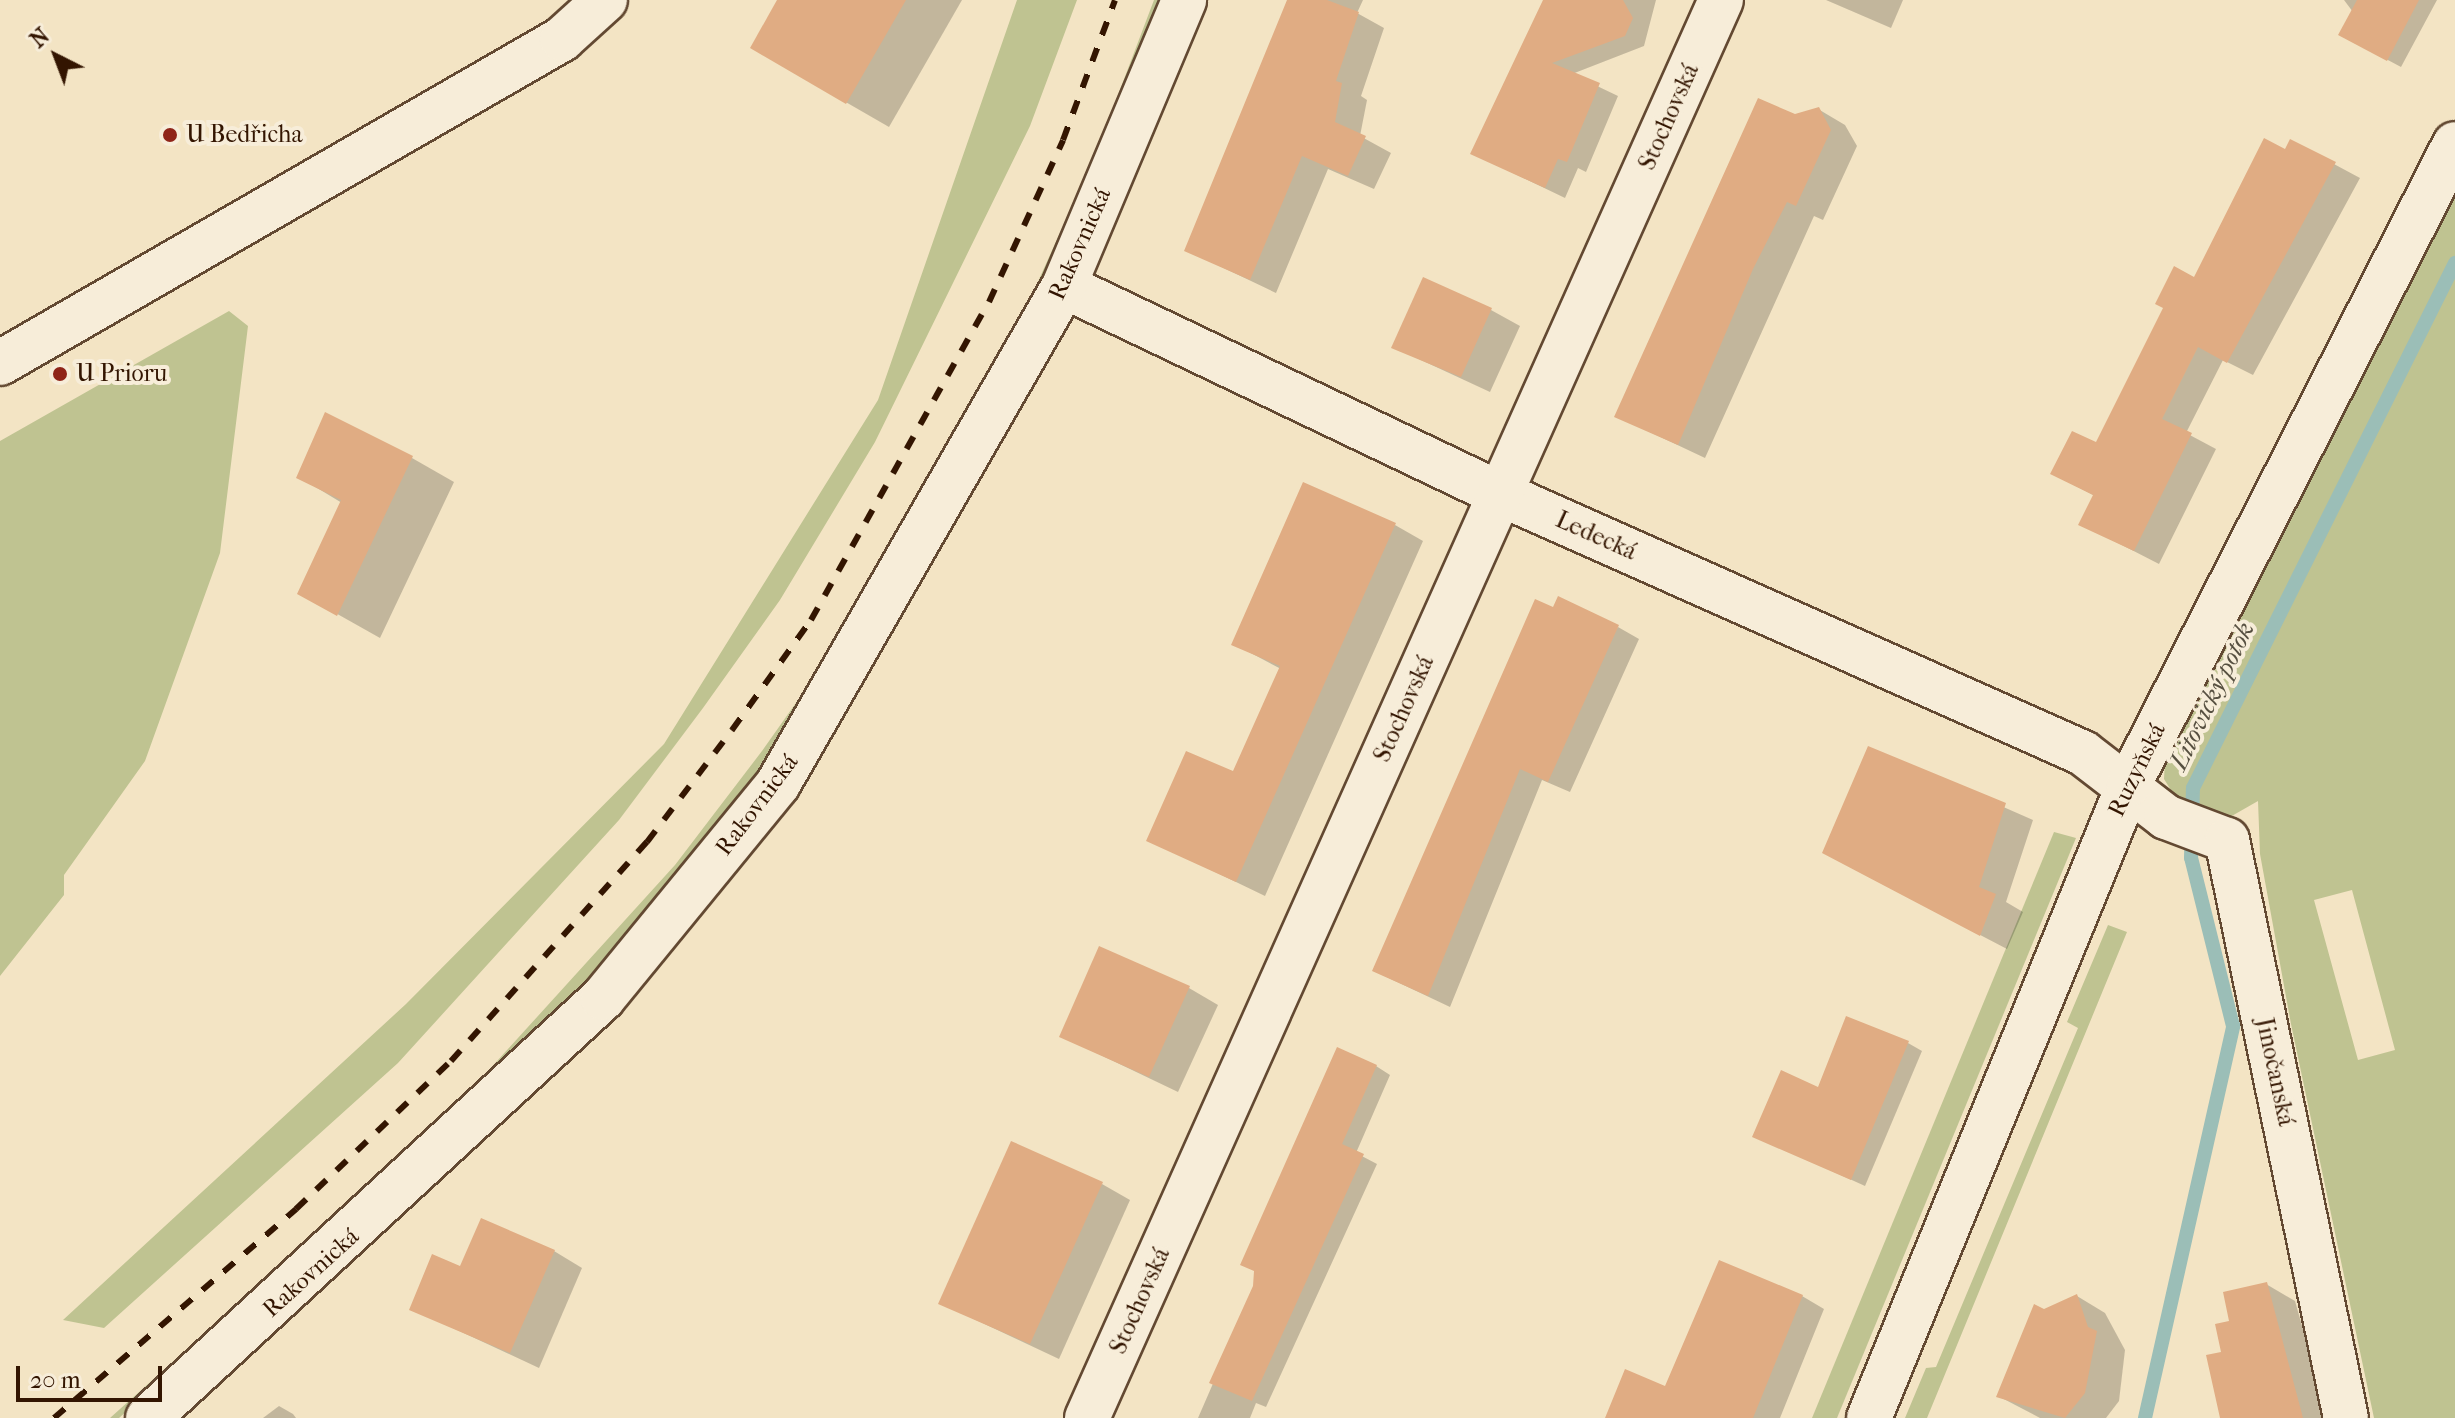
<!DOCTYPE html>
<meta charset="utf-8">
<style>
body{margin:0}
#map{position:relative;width:2455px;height:1418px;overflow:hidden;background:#f3e4c4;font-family:"IM FELL French Canon",serif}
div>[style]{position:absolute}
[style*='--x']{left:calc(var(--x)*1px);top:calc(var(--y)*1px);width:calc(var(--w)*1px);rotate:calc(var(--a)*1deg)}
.green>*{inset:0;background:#bfc391}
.shadow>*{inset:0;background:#0003}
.stream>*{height:14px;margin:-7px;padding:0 7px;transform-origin:7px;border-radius:7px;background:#9bbeb7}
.building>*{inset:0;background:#e0ac83}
.roads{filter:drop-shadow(2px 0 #634932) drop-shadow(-2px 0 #634932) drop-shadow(0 2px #634932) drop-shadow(0 -2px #634932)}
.minor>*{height:44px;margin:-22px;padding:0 22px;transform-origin:22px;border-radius:22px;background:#f7edd9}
.tertiary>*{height:44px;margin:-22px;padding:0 22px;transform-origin:22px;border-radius:22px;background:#f7edd9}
.rail>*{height:6px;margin-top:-3px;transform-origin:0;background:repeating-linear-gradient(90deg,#331501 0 14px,transparent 0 28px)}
.dots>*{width:22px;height:22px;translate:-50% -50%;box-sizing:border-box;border:4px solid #f7edd9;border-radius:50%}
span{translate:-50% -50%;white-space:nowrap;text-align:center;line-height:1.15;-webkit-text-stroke:8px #f7edd9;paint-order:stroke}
.street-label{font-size:24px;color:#331501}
.poi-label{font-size:24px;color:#331501}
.left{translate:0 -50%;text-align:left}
.water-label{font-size:26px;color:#575041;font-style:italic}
.north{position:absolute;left:16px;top:16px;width:80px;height:80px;-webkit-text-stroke:6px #f7edd9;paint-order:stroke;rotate:318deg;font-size:22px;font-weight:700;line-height:32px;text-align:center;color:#331501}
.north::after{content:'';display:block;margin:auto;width:28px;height:36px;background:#331501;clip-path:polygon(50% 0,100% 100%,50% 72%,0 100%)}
.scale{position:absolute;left:16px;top:1366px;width:146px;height:36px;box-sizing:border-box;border:4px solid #331501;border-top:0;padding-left:10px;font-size:24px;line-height:28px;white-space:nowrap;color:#331501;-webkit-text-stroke:6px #f7edd9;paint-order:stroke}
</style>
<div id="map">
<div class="green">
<i style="clip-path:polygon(1017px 0,1077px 0,1030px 126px,875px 442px,780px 600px,703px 708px,619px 820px,398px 1063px,104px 1328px,63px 1320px,406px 1004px,664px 744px,878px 400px)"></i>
<i style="clip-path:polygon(1154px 0,1163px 0,1053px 279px,763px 776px,594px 978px,482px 1090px,119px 1418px,110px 1418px,449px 1114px,675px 865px,762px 751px,841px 639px,1022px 317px,1096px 153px)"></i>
<i style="clip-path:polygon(evenodd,2455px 197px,2455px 1418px,2374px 1418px,2291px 1024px,2260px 854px,2258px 801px,2230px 817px,2179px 803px,2164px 779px,2165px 761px,2455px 197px,2352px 890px,2395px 1050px,2358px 1060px,2314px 900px,2352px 890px)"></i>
<i style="clip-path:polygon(229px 311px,248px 326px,220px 553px,145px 761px,64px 875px,64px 895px,0 976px,0 441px)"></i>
<i style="clip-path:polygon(2054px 832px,2076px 838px,1837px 1418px,1812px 1418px)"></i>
<i style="clip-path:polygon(2108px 925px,2127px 932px,1927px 1418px,1905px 1418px,1926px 1368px,1936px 1367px,2078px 1028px,2067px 1022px)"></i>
</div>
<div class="shadow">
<i style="clip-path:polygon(780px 0,962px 0,889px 127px,752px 48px)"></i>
<i style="clip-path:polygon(1289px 0,1363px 0,1357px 13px,1384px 28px,1361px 96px,1367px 100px,1360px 136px,1391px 153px,1374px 189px,1328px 169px,1276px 293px,1186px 250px)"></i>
<i style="clip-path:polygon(1545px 0,1656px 0,1644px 46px,1572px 74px,1618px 96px,1586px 172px,1578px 168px,1565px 198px,1472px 153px)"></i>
<i style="clip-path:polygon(1826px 0,1903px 0,1891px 28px)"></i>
<i style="clip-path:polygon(2344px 0,2437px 0,2401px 67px,2354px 42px,2353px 12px)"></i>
<i style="clip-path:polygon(1818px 109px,1845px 125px,1857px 146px,1823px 220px,1814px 216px,1705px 458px,1616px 416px)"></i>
<i style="clip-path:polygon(2265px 141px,2286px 151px,2291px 141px,2360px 178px,2253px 375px,2223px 360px,2186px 433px,2216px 449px,2159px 564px,2081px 524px,2095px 496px,2053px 474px,2097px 445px,2195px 279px)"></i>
<i style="clip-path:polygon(1491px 310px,1520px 326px,1490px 392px,1393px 347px)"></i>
<i style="clip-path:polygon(412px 458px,454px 482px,380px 638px,300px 593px,342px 503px,299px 477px)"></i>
<i style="clip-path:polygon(1395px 525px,1423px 541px,1265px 896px,1149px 840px,1234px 774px,1281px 669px,1234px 644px)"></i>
<i style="clip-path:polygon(1618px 627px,1639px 639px,1570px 792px,1542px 780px,1450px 1007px,1374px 971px)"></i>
<i style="clip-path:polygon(1869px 748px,2033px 820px,2006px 902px,2023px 912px,2007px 949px,1852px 868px)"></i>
<i style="clip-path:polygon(1189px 988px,1218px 1005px,1178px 1092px,1061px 1036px)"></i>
<i style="clip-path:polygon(1908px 1043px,1922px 1051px,1865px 1186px,1755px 1136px,1819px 1090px)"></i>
<i style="clip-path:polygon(1376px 1066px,1390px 1075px,1356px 1153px,1377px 1164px,1266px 1407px,1256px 1403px,1250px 1418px,1198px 1418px,1255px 1287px)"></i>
<i style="clip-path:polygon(1102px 1184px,1130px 1200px,1059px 1359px,940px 1303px)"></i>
<i style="clip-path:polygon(554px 1251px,582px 1268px,539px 1368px,412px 1309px,461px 1269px)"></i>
<i style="clip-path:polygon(2266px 1284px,2295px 1301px,2328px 1418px,2222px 1418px,2232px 1322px)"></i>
<i style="clip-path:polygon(1802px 1296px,1824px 1309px,1780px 1418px,1607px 1418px,1666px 1388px)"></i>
<i style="clip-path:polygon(2077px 1296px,2105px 1313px,2125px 1350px,2119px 1401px,2106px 1418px,2040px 1418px,1998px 1396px,2044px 1311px)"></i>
<i style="clip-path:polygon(279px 1406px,293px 1414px,296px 1418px,263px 1418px)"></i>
</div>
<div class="stream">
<i style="--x:2145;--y:1418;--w:402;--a:-77.3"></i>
<i style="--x:2233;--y:1026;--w:173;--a:-104"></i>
<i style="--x:2191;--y:858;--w:70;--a:-88.4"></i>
<i style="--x:2193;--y:788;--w:587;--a:-63.48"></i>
</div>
<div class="building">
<i style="clip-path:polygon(777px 0,906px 0,846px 104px,750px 48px)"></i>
<i style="clip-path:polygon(1287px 0,1327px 0,1359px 12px,1336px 81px,1342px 83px,1335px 122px,1366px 136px,1348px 176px,1302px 156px,1250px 280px,1184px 251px)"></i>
<i style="clip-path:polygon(1543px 0,1623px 0,1633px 18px,1625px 36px,1552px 63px,1600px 83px,1567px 162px,1558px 159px,1545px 188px,1470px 154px)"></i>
<i style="clip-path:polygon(2357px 0,2419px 0,2387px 61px,2338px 35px)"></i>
<i style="clip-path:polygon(1758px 98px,1795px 114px,1819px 107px,1831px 130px,1796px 206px,1787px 202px,1753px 269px,1678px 445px,1614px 417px)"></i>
<i style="clip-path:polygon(2264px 138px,2285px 149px,2290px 139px,2336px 162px,2227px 363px,2198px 347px,2162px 419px,2192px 433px,2134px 551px,2078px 525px,2093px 495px,2050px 474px,2072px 431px,2096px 442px,2163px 308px,2155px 304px,2174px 266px,2194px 277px)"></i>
<i style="clip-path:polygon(1423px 277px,1492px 308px,1461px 377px,1391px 348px)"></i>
<i style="clip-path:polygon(325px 412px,413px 456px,337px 616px,297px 594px,341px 500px,296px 478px)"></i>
<i style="clip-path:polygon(1303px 482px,1396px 523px,1236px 882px,1146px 841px,1186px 751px,1233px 771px,1280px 666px,1231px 645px)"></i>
<i style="clip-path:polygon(1558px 596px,1619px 625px,1548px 782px,1520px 769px,1428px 996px,1372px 971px,1535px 599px,1553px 607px)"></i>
<i style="clip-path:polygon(1868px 746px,2006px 803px,1979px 887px,1996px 894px,1980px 936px,1822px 853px)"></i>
<i style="clip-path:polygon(1099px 946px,1190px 986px,1149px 1077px,1059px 1037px)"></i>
<i style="clip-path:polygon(1846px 1016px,1909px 1041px,1851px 1180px,1752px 1137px,1781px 1070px,1818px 1087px)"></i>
<i style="clip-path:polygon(1337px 1047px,1377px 1065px,1342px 1144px,1364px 1154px,1252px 1401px,1209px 1383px,1253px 1286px,1254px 1271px,1240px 1265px)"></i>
<i style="clip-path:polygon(1011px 1141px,1103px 1182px,1030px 1344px,938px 1304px)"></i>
<i style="clip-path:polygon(481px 1218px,555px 1250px,510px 1353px,409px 1310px,432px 1254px,460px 1266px)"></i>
<i style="clip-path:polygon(1719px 1260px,1803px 1295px,1753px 1418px,1605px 1418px,1625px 1369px,1665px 1386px)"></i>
<i style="clip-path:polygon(2267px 1282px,2303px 1418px,2220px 1418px,2206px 1355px,2221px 1352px,2215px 1324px,2229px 1321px,2223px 1292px)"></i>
<i style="clip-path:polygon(2077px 1294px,2088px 1327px,2097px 1331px,2085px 1393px,2065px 1418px,1996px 1397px,2034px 1304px,2044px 1309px)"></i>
</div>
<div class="roads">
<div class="minor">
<i style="--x:1064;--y:286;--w:484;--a:25.5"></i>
<i style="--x:1501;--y:494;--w:637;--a:23.99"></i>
<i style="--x:2083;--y:753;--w:105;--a:37.6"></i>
<i style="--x:2166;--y:817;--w:65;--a:20.7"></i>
<i style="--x:2227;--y:840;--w:590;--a:78.37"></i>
<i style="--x:0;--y:363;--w:649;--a:-29.96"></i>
<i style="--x:562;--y:39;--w:58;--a:-42.2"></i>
<i style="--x:148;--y:1418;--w:619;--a:-42.71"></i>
<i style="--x:603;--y:998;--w:276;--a:-50.7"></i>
<i style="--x:778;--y:784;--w:574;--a:-60.13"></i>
<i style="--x:1064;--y:286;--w:310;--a:-67.2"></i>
<i style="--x:1087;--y:1418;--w:1553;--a:-65.91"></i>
</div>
<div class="tertiary">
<i style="--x:1869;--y:1418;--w:685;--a:-67.7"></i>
<i style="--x:2129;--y:784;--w:718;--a:-63.01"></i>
</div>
</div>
<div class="rail">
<i style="--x:54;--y:1418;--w:320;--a:-40.8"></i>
<i style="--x:296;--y:1209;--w:214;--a:-43.7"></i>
<i style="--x:451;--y:1061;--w:294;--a:-48.2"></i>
<i style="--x:647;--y:842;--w:141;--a:-52.8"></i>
<i style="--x:732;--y:730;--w:135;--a:-54.3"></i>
<i style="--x:811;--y:620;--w:364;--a:-60.8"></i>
<i style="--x:989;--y:302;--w:178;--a:-65.4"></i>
<i style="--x:1063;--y:140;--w:149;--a:-69.6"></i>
</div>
<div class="dots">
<i style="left:170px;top:135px;background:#8f2418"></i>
<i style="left:60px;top:374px;background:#8f2418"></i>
</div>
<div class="street-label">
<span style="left:1669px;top:117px;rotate:-66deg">Stochovská</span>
<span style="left:1080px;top:244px;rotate:-66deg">Rakovnická</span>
<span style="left:1596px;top:536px;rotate:24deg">Ledecká</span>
<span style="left:1404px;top:709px;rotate:-66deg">Stochovská</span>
<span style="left:2137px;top:770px;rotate:-64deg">Ruzyňská</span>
<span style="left:757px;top:805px;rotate:-53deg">Rakovnická</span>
<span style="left:2275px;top:1072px;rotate:78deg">Jinočanská</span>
<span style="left:311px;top:1273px;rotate:-42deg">Rakovnická</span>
<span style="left:1140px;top:1301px;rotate:-66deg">Stochovská</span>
</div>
<div class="poi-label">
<span class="left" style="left:186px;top:135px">U Bedřicha</span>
<span class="left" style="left:76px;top:374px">U Prioru</span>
</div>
<div class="water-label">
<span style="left:2212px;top:696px;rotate:-64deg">Litovický potok</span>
</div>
<div class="north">N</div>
<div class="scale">20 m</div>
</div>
